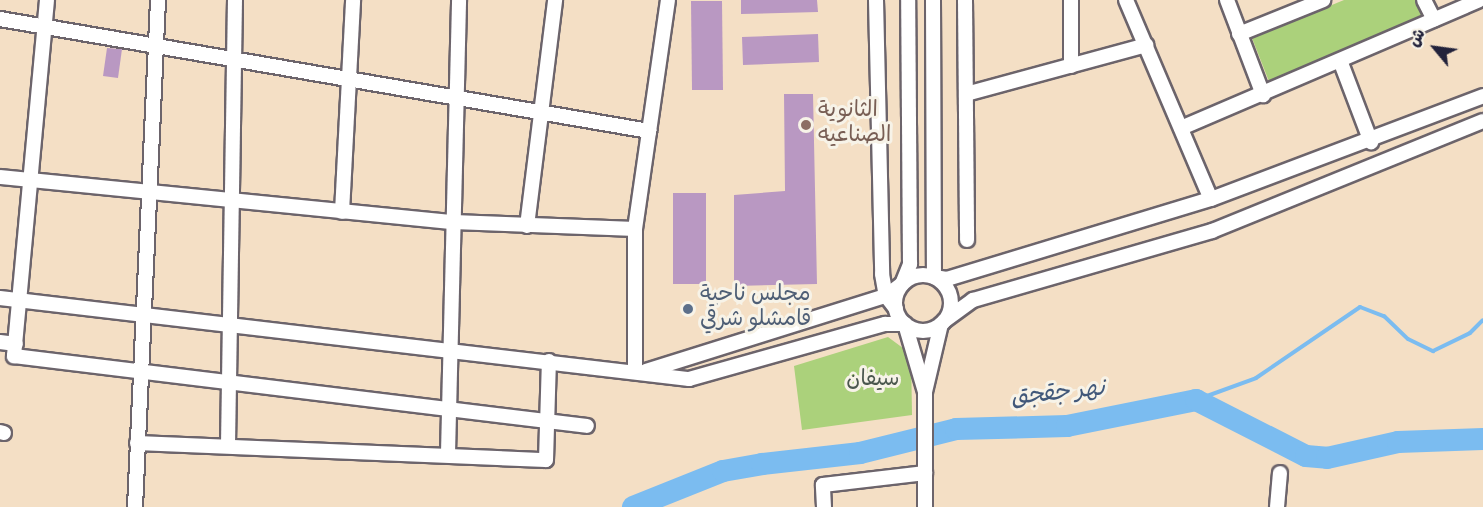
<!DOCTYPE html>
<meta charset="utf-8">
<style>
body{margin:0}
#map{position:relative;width:1483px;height:507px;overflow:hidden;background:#f4dfc5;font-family:"Gochi Hand","Playpen Sans Arabic",sans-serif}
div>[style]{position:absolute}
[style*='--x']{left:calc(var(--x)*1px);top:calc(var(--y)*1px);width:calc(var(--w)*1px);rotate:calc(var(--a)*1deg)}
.green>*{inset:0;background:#abd17b}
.stream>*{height:4px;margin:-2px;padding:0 2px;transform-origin:2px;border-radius:2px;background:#7bbcf0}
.river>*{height:22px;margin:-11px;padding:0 11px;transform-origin:11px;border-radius:11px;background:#7bbcf0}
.building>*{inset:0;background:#b998c2}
.roads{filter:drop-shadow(2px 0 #6c646b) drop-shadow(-2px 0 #6c646b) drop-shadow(0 2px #6c646b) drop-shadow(0 -2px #6c646b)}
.minor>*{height:14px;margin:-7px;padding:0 7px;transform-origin:7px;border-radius:7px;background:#fff}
.minor>.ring{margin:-7px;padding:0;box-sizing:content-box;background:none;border:14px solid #fff;border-radius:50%}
.dots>*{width:16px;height:16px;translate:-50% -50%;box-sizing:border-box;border:3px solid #f7f3e8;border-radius:50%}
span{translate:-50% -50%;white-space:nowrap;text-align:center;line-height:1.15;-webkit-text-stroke:6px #f7f3e8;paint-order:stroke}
.education-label{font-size:22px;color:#785e54}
.left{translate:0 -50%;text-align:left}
.service-label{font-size:22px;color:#4e5e75}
.park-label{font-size:22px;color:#4b574e}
.water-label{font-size:24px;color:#41587a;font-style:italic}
.north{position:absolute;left:1405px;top:18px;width:60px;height:60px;-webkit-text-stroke:4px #f7f3e8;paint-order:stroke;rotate:299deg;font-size:16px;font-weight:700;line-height:24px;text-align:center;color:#22223b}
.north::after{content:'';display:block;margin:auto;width:21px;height:27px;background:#22223b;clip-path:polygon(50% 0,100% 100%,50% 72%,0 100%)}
</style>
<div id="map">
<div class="green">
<i style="clip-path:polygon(1344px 0,1417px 0,1425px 20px,1270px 84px,1252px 38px)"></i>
<i style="clip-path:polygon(888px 337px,911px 354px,912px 415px,802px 430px,794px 366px)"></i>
</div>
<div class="stream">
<i style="--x:1196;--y:400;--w:64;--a:-20.1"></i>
<i style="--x:1256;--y:378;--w:126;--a:-34.3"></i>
<i style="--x:1360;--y:307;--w:26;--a:21"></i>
<i style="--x:1384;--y:316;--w:33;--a:44"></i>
<i style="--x:1408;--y:339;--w:28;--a:26"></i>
<i style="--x:1433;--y:351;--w:41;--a:-25.9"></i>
<i style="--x:1470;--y:333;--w:18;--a:-45"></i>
</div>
<div class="river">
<i style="--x:633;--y:507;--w:97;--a:-21.8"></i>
<i style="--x:723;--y:471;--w:40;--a:-10"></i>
<i style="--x:762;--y:464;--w:99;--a:-6.4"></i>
<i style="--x:860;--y:453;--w:99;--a:-14"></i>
<i style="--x:956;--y:429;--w:111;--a:-1.5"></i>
<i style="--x:1067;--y:426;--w:132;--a:-11.4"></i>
<i style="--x:1196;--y:400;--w:123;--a:27"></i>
<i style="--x:1306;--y:456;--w:21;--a:5"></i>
<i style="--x:1327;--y:458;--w:73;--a:-12.7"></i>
<i style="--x:1398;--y:442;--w:85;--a:-2"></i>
</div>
<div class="building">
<i style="clip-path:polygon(741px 0,817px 0,818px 12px,741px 14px)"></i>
<i style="clip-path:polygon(691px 1px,722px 1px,723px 90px,692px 90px)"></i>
<i style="clip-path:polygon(818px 34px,819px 62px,743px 65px,742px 37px)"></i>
<i style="clip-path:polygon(107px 48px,122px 49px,118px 78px,103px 76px)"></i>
<i style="clip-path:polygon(784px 94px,813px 94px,817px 284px,734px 286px,734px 195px,785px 191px)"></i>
<i style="clip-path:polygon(673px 193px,706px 193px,706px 284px,673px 284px)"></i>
</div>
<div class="roads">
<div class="minor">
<i style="--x:47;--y:0;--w:358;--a:95.3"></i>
<i style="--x:14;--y:356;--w:577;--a:6.96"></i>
<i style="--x:876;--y:0;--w:274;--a:88.7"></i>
<i style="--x:882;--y:274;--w:22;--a:80"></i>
<i style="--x:886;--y:296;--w:16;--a:52"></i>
<i style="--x:933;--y:0;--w:277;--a:89.8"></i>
<i style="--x:934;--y:277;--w:13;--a:9"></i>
<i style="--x:947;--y:279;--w:276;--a:-16.9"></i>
<i style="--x:1211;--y:199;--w:291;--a:-20.7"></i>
<i style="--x:965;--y:0;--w:240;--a:89.5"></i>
<i style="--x:1126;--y:0;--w:216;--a:66.9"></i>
<i style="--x:1227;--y:0;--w:102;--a:69.2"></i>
<i style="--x:1424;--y:0;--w:22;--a:63"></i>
<i style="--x:0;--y:19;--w:659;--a:9.79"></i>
<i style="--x:1239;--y:34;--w:91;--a:-22"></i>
<i style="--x:1341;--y:63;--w:85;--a:69.2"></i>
<i style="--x:1071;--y:66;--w:66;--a:-90"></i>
<i style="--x:966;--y:94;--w:187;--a:-15.2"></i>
<i style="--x:1181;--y:128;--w:324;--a:-23.2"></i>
<i style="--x:0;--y:177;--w:456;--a:5.7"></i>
<i style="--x:454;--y:222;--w:181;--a:2.2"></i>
<i style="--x:342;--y:212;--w:212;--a:-87"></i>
<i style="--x:527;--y:226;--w:228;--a:-82.9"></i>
<i class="ring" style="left:895px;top:275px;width:42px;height:42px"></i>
<i style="--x:0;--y:298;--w:694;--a:6.71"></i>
<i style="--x:689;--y:379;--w:204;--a:-15.7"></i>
<i style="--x:885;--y:324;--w:20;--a:0"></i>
<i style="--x:905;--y:324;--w:71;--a:73.6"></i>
<i style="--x:944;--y:321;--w:36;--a:-36"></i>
<i style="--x:973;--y:300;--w:249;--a:-16.1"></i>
<i style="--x:1212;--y:231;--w:292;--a:-22.1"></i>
<i style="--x:0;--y:342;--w:16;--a:7"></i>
<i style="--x:635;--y:369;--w:140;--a:-90"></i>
<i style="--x:635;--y:229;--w:231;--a:-81.8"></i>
<i style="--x:646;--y:371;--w:251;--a:-17.4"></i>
<i style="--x:886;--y:296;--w:20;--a:-37"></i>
<i style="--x:902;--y:284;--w:22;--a:-68"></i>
<i style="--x:910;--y:264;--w:264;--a:-90.4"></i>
<i style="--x:0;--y:432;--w:4;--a:14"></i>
<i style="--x:137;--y:443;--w:409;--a:2.4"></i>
<i style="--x:546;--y:460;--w:99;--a:-88.3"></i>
<i style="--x:228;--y:445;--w:445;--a:-89.1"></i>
<i style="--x:448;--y:453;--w:453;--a:-88.6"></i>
<i style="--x:135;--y:507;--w:508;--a:-87.4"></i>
<i style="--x:824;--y:507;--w:22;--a:-93"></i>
<i style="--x:823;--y:485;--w:103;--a:-6.7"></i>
<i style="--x:925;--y:507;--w:115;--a:-90"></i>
<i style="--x:925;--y:392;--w:70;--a:-76.8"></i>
<i style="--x:1277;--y:507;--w:34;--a:-85"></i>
</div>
</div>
<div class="dots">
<i style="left:806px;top:125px;background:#8d6e63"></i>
<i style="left:688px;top:309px;background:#5c6f8a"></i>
</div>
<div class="education-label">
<span class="left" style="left:818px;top:125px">الثانوية<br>الصناعيه</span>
</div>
<div class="service-label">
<span class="left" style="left:700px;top:309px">مجلس ناحية<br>قامشلو شرقي</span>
</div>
<div class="park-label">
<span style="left:873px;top:382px">سيفان</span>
</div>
<div class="water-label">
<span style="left:1058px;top:395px;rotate:-6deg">نهر جقجق</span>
</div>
<div class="north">ش</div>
</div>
